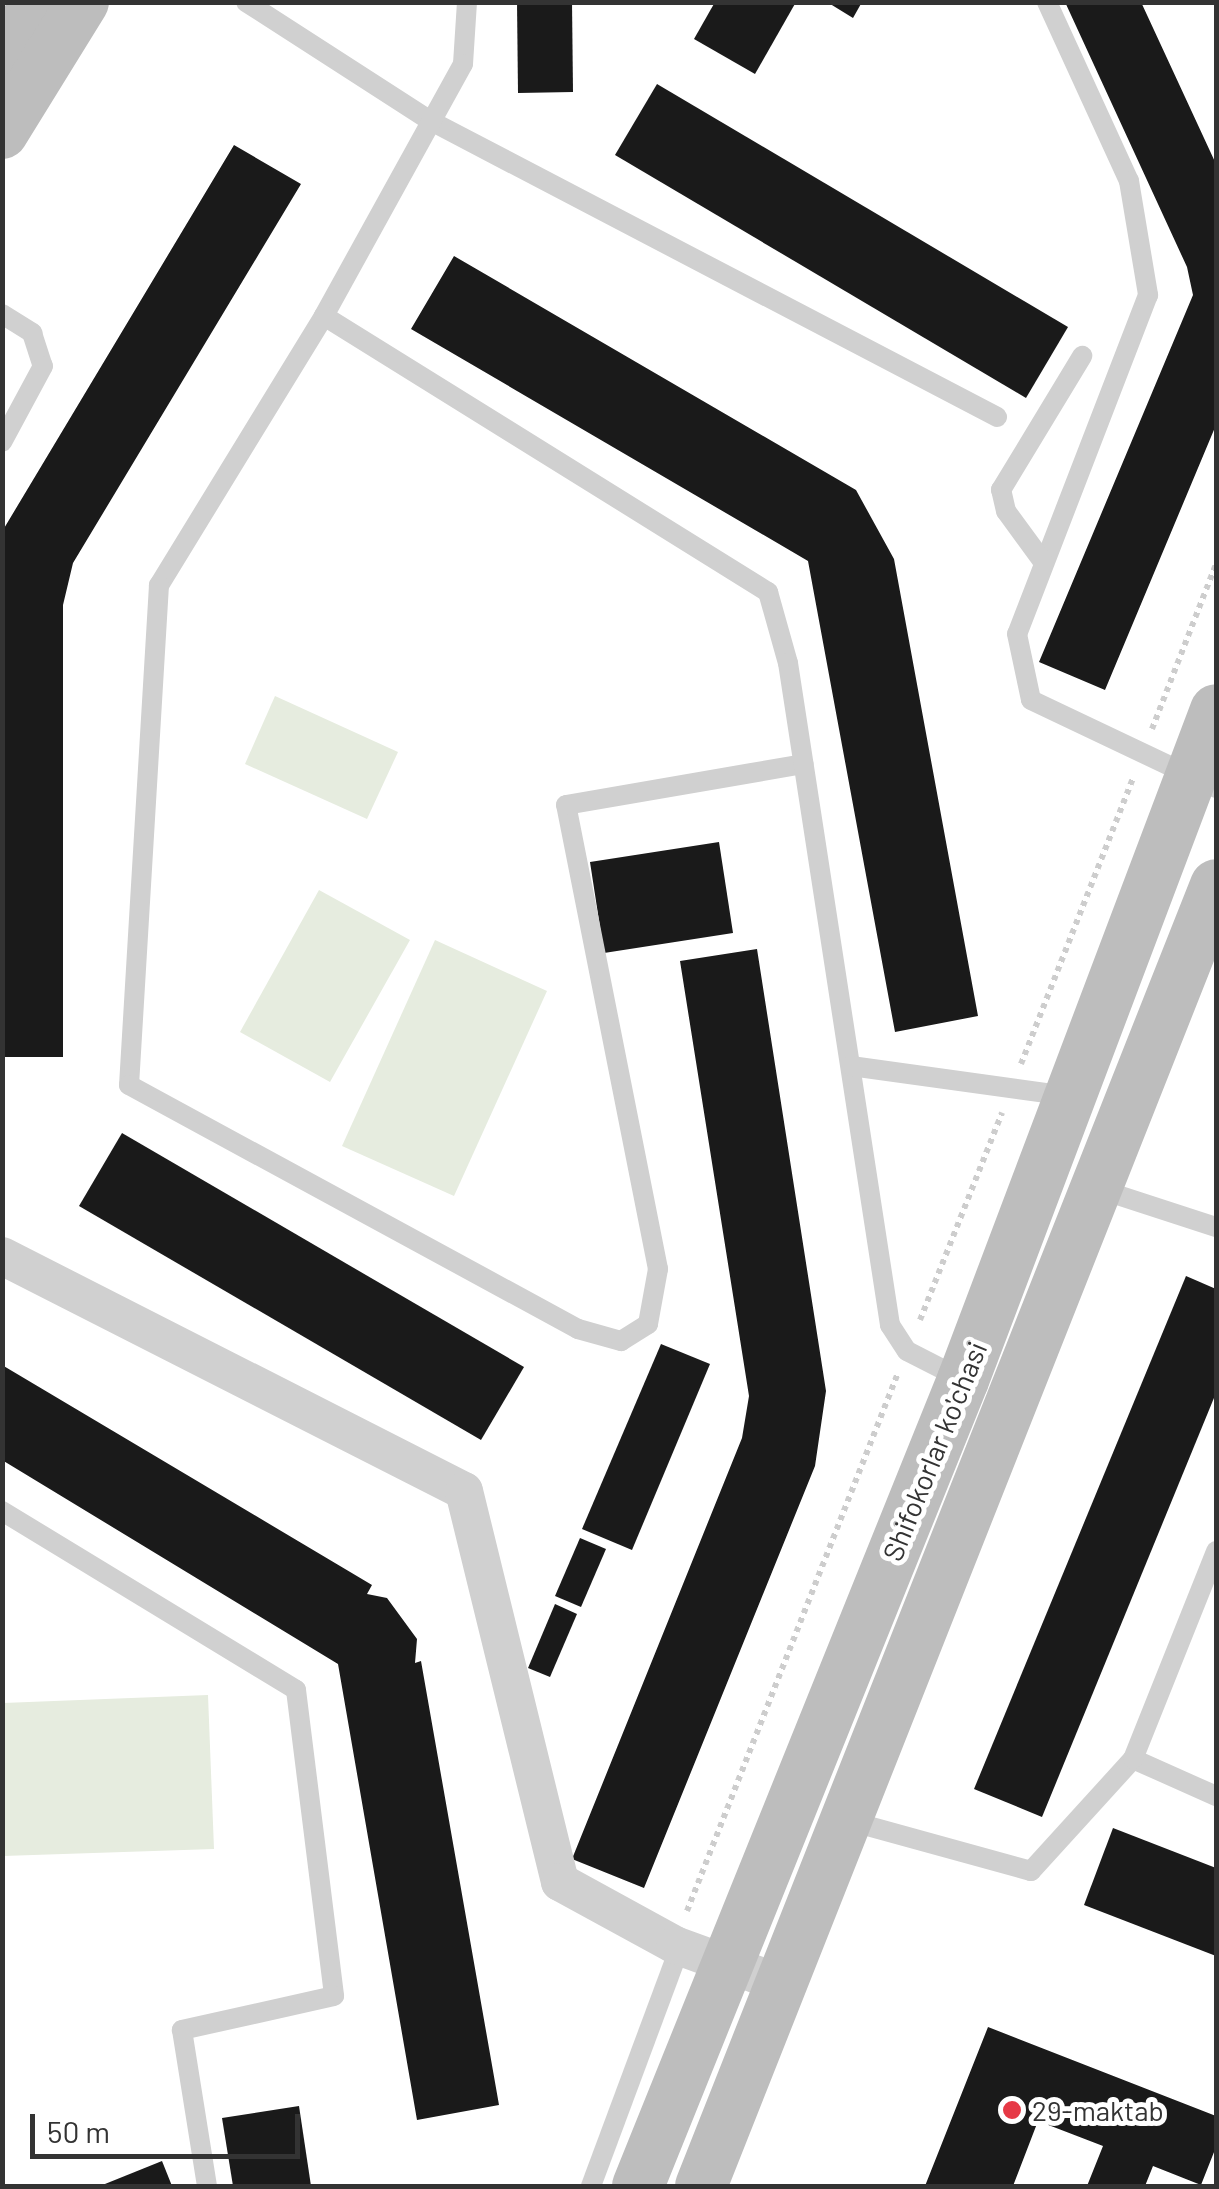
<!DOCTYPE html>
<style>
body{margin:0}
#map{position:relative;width:1219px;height:2189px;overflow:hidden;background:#fff;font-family:Barlow,sans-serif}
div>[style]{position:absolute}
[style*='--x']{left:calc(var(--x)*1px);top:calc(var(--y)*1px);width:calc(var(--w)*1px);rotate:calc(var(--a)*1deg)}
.green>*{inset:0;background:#e6ecdf}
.building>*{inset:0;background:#1a1a1a}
.path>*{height:6px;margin-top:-3px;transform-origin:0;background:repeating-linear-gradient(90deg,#cdcdcd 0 5px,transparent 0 10px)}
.lane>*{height:20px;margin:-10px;padding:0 10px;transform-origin:10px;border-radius:10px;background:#d0d0d0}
.street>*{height:38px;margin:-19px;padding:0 19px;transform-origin:19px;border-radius:19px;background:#d0d0d0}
.secondary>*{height:52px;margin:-26px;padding:0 26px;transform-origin:26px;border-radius:26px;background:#bdbdbd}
.dots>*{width:28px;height:28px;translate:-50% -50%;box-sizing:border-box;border:5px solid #fff;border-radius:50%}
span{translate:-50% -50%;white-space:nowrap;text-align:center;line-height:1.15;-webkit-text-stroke:10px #fff;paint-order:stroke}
.street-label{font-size:28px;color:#333}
.poi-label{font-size:28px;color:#333}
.left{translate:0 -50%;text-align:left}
.frame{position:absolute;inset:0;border:5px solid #333;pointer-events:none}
.scale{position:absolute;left:30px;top:2114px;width:270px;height:45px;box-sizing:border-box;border:5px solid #333;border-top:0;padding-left:12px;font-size:30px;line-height:35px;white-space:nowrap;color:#333;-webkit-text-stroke:8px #fff;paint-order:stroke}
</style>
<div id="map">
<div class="green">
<i style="clip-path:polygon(275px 696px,398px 752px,367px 819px,245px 764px)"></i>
<i style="clip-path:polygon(319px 890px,410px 940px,330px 1082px,240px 1032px)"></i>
<i style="clip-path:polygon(435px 940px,547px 991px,454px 1196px,342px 1146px)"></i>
<i style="clip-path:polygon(208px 1695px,214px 1849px,3px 1856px,3px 1703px)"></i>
</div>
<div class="building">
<i style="clip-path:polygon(517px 2px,572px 2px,573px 92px,518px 93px)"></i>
<i style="clip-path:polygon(715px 2px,796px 2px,755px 74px,694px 39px)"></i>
<i style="clip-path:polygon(827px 2px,862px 2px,853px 18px)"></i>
<i style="clip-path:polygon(1065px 2px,1141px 2px,1216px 164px,1216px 425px,1105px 690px,1039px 662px,1193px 295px,1187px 267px)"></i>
<i style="clip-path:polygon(657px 84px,1068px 327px,1026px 398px,615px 155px)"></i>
<i style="clip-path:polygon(234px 145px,301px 184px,73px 563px,63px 605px,63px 1057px,2px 1057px,3px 530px)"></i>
<i style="clip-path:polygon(454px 256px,856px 490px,894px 559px,978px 1016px,895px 1032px,808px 561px,411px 329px)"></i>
<i style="clip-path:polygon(719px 842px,733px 933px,604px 953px,590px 862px)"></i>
<i style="clip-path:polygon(757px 949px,826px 1391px,815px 1466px,644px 1888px,572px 1859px,742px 1438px,749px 1396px,680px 961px)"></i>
<i style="clip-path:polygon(122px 1133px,524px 1367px,481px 1440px,79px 1206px)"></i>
<i style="clip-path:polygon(1186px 1276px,1216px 1289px,1216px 1393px,1042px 1817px,974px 1789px)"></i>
<i style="clip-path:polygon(661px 1344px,710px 1364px,632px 1550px,582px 1529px)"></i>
<i style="clip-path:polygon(2px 1365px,372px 1585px,367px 1594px,387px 1598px,417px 1639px,415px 1663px,421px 1661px,499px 2105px,417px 2120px,338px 1664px,2px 1460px)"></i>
<i style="clip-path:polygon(580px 1538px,606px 1549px,581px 1607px,555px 1596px)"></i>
<i style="clip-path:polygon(555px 1604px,577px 1614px,550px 1677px,528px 1668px)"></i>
<i style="clip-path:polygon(1113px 1828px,1216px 1868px,1216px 1956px,1084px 1905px)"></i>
<i style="clip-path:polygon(988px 2027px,1216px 2116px,1216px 2147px,1201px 2185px,1153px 2166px,1145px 2186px,1087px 2186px,1103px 2146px,1038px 2121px,1013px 2186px,925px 2186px)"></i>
<i style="clip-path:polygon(299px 2106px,311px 2186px,233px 2186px,222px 2118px)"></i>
<i style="clip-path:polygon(162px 2161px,172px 2186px,100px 2186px)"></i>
</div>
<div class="path">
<i style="--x:1152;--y:729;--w:177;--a:-68.8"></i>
<i style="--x:1021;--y:1064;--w:307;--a:-68.6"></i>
<i style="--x:920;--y:1320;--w:223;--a:-68.4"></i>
<i style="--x:687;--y:1911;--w:578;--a:-68.59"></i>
</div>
<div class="lane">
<i style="--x:246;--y:2;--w:218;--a:32.8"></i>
<i style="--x:429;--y:120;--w:641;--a:27.6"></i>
<i style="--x:467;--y:2;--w:62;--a:93.7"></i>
<i style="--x:463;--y:64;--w:288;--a:118.9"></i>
<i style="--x:324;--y:316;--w:316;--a:121.5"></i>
<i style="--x:159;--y:585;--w:501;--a:93.43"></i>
<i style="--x:129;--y:1085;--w:511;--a:28.52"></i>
<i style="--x:578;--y:1329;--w:45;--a:15.6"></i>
<i style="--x:621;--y:1341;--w:32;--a:-32"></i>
<i style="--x:648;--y:1324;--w:56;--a:-79.7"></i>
<i style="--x:658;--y:1269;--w:473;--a:-101.2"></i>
<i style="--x:566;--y:805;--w:241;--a:-9.8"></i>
<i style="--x:1047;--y:2;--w:197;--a:65.4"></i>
<i style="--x:1129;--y:181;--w:116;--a:80.5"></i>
<i style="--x:1148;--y:295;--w:363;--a:111.1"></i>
<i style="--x:1017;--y:634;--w:67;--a:78"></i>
<i style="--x:1031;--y:700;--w:205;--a:25.4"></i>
<i style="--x:2;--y:314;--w:36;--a:32"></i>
<i style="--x:32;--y:333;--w:35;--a:72"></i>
<i style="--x:43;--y:366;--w:86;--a:118.3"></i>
<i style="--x:324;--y:316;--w:523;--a:31.87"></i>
<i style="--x:768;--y:592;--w:74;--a:74.3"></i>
<i style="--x:788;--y:663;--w:670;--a:81.24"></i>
<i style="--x:890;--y:1325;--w:31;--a:57"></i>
<i style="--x:907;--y:1351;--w:64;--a:27"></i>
<i style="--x:1044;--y:563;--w:64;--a:-126.2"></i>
<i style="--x:1006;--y:511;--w:22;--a:-103"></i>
<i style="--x:1001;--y:490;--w:157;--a:-58.8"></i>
<i style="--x:851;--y:1066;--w:218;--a:7.9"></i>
<i style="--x:1096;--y:1188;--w:126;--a:18"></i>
<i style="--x:2;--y:1511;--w:344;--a:31.3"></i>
<i style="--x:296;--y:1690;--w:308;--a:82.9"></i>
<i style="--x:334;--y:1996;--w:156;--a:167.4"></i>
<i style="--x:182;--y:2030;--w:158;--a:80.9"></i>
<i style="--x:1133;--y:1759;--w:91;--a:24"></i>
<i style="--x:846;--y:1820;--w:192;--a:15.4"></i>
<i style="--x:1031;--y:1871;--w:151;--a:-47.7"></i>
<i style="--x:1133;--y:1759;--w:224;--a:-68.2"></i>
<i style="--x:591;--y:2186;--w:255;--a:-69.6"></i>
</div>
<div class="street">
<i style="--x:2;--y:1256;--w:518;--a:26.96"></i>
<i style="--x:464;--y:1491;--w:403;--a:76.2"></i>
<i style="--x:560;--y:1882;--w:131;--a:28.7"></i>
<i style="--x:675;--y:1945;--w:114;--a:20"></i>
</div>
<div class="secondary">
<i style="--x:2;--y:61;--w:69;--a:-58.6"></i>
<i style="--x:2;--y:133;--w:154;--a:-58.3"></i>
<i style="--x:638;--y:2186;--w:869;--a:-68.04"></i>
<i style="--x:963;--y:1380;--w:716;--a:-69.31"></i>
<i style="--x:701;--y:2186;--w:1399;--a:-68.4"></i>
</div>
<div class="dots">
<i style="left:1012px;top:2110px;background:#e63946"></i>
</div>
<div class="street-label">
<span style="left:934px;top:1451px;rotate:-68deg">Shifokorlar ko'chasi</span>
</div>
<div class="poi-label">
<span class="left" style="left:1032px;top:2110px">29-maktab</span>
</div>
<div class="frame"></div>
<div class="scale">50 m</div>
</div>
